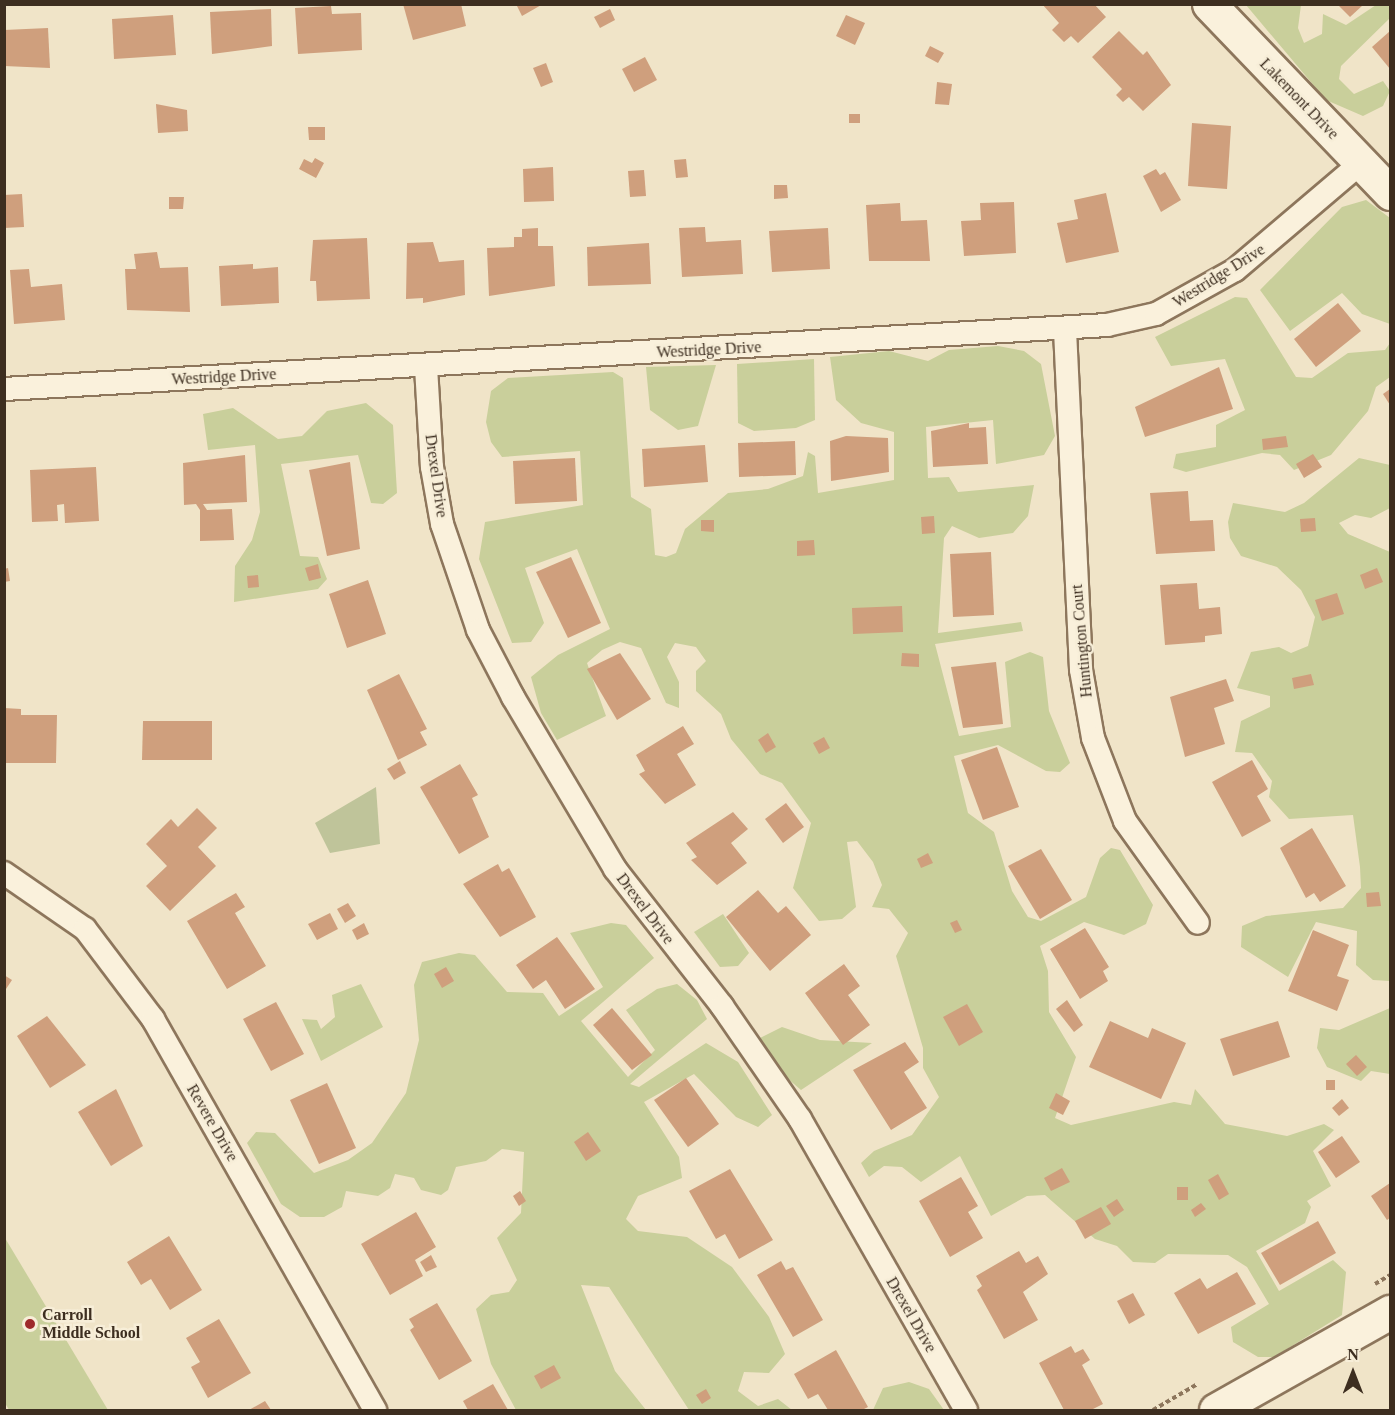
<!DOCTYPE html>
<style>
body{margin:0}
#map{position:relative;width:1395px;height:1415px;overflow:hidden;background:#f0e4c8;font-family:"Times New Roman",serif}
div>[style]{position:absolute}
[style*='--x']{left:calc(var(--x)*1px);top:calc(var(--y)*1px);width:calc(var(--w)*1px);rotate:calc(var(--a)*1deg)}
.green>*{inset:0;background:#c9cf9b}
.cemetery>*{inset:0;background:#bfc49a}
.building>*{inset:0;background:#cf9f7d}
.path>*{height:4px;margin-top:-2px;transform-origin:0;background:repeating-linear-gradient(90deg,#8d765c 0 4.5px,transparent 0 7.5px)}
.roads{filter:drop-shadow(2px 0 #8d765c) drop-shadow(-2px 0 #8d765c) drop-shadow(0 2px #8d765c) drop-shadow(0 -2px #8d765c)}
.street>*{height:22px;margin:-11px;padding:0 11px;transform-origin:11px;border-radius:11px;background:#faf1dc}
.secondary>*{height:33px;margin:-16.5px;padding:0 16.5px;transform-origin:16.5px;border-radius:16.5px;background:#faf1dc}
.dots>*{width:16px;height:16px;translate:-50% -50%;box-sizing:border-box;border:3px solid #f7eed8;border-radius:50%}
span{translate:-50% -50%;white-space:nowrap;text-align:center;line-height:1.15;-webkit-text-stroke:5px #f7eed8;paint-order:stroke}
.street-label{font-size:16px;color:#3d2e20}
.poi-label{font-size:16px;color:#3d2e20;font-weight:700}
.left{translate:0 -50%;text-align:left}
.frame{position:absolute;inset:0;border:6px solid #3d2e20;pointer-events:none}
.north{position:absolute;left:1323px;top:1343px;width:60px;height:60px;-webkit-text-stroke:4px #f7eed8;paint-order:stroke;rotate:0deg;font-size:16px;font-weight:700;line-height:24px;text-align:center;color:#3d2e20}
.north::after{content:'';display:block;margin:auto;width:21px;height:27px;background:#3d2e20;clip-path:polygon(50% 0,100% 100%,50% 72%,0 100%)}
</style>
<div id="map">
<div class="green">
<i style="clip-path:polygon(1246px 5px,1301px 5px,1298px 28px,1304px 43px,1322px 34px,1323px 14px,1346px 25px,1376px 5px,1390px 5px,1390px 18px,1341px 66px,1339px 79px,1354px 94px,1383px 81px,1390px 91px,1383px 106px,1363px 116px,1326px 100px)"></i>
<i style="clip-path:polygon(1366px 200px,1390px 218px,1390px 324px,1362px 314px,1342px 293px,1290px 331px,1260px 290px,1342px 207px)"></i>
<i style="clip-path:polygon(1235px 297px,1247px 298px,1296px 377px,1312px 378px,1348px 353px,1385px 350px,1390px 343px,1390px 377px,1376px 387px,1368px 411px,1331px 455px,1294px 470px,1280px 455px,1262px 453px,1186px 472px,1173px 468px,1176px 454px,1216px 447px,1216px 425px,1245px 410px,1225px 359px,1171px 366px,1155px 337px)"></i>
<i style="clip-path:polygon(998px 346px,1024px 351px,1041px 364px,1055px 436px,1044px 455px,996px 464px,993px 420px,926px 427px,928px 478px,949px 477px,958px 492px,1034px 485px,1028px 516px,1013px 533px,979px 538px,952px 526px,944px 538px,938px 633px,1021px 622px,1023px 631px,935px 644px,959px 736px,1011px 727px,1005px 662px,1030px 652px,1043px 657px,1049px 711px,1070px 763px,1060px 772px,1046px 771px,998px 745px,954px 756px,968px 813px,994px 832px,1012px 891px,1028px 917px,1041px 921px,1086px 897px,1100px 858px,1111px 848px,1120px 850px,1153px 905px,1146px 924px,1124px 935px,1084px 922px,1040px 946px,1048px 971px,1049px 1012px,1076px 1057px,1055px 1118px,1071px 1125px,1174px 1102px,1191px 1105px,1195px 1089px,1225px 1124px,1287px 1136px,1324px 1124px,1334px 1130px,1313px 1151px,1331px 1186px,1307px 1201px,1311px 1207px,1305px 1223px,1256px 1251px,1279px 1291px,1333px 1260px,1346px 1272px,1342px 1315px,1274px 1357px,1258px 1357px,1233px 1342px,1231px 1327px,1269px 1304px,1247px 1267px,1228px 1255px,1168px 1254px,1155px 1263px,1133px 1262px,1117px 1246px,1095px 1239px,1045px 1195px,1027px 1196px,991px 1216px,960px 1156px,921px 1182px,902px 1167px,884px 1166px,869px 1177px,861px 1163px,874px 1151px,912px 1135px,939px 1097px,923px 1068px,923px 1048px,896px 956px,908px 933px,889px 909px,872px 907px,882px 885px,873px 862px,857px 841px,847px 842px,856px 907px,842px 919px,819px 921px,793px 888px,811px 823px,782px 783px,760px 774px,731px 739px,721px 714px,696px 691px,696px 671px,706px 661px,696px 647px,675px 643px,667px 657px,679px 682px,679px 708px,666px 703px,641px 648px,620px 642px,602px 650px,587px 663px,606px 716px,557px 740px,541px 713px,531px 677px,558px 655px,610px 629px,577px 549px,525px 568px,544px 623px,531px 642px,512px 643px,479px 559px,485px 522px,583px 505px,580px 451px,502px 457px,491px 442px,486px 422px,491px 391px,508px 378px,613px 372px,623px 378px,631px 497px,651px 509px,655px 555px,666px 557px,676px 553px,685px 529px,728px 493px,768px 489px,803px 476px,808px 452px,815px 456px,818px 493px,894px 480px,894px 432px,861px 423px,836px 400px,830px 357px,889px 351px,928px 361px,949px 350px)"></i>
<i style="clip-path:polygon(814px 359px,815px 420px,796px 428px,754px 431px,738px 423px,737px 364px)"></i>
<i style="clip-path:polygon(716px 365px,698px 426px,678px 430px,650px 410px,646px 367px)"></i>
<i style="clip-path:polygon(366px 403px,393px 425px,397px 493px,383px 504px,371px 503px,358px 455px,281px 464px,300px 556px,318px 557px,327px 579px,318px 589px,234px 602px,235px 566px,252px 540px,260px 512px,255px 445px,208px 450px,203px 414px,233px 408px,278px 439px,302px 436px,327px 411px)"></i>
<i style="clip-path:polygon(1359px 458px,1390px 465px,1390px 508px,1371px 518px,1355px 515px,1339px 523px,1348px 534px,1390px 552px,1390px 981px,1373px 980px,1356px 965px,1357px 931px,1316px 922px,1288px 977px,1241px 947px,1242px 926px,1266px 916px,1343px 908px,1361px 888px,1360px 867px,1353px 815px,1289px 819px,1269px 797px,1272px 781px,1252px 753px,1235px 752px,1241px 721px,1270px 707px,1270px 696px,1237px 688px,1251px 652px,1279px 647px,1291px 653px,1308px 646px,1315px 617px,1301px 590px,1277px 567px,1241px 556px,1230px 538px,1228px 522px,1233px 503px,1285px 512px,1304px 503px)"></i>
<i style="clip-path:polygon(723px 914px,749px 953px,738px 966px,720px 967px,694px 932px)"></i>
<i style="clip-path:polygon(611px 923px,626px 925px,654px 958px,581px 1021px,628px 1077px,655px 1050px,626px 1010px,657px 989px,677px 984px,697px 1000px,707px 1019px,630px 1084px,639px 1087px,706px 1043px,738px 1062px,772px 1115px,758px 1127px,736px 1117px,694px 1074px,644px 1102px,679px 1157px,682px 1178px,638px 1196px,626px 1219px,638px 1231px,687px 1237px,732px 1267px,769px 1317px,785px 1354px,769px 1373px,744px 1372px,738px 1391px,758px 1406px,778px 1399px,792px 1410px,689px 1410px,609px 1287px,581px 1285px,615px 1371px,646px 1410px,516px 1410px,491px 1364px,476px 1309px,491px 1295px,509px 1292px,517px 1280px,497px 1238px,521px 1213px,524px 1152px,502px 1149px,486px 1161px,456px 1167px,448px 1190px,441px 1195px,421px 1190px,414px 1178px,395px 1174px,390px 1188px,378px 1196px,346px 1191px,342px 1207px,324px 1217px,300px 1217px,281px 1204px,247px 1143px,256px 1132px,275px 1133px,314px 1173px,348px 1160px,372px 1143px,406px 1093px,419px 1040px,414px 985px,422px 962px,459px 953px,475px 955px,507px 992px,543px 993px,559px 1016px,603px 987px,570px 933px)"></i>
<i style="clip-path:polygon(361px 984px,383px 1027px,321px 1061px,302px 1019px,317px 1020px,321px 1029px,335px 1017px,332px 995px)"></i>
<i style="clip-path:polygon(1390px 1008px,1390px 1074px,1371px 1071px,1361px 1081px,1327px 1067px,1317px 1048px,1320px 1028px,1339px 1030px)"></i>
<i style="clip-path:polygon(782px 1027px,820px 1040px,872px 1043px,801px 1090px,758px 1053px,760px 1038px)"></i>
<i style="clip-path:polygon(4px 1238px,5px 1238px,108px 1410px,9px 1410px,5px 1403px)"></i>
<i style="clip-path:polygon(909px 1382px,929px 1389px,944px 1410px,873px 1410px,883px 1388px)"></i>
</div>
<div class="cemetery">
<i style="clip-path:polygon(376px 787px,380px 844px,330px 853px,315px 823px)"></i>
</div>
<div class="building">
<i style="clip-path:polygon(403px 4px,461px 4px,466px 26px,413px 40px)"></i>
<i style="clip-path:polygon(516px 4px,543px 4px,522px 16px)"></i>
<i style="clip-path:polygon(1042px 4px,1094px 4px,1106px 17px,1078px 43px,1071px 36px,1064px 42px,1052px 30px,1059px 23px)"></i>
<i style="clip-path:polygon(1338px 5px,1363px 5px,1350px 17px)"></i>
<i style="clip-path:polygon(331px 6px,332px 14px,361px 13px,362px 50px,298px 54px,295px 8px)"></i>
<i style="clip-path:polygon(271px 9px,272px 46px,212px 54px,210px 12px)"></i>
<i style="clip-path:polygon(610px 9px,615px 20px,600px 28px,594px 17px)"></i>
<i style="clip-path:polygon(173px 15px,176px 55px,114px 59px,112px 19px)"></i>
<i style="clip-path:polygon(846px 15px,865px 23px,855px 45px,836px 36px)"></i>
<i style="clip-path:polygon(48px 28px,50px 68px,4px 66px,4px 30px)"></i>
<i style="clip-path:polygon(1119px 31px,1143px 55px,1147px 51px,1171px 85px,1143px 111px,1129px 97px,1123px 102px,1116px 95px,1122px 89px,1092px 57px)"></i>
<i style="clip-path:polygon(1390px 31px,1390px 69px,1372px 47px)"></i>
<i style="clip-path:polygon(930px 46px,944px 53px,938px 63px,925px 56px)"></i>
<i style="clip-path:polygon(645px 57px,657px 80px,634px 92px,622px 69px)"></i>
<i style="clip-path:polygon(546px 63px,553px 82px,541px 87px,533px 68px)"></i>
<i style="clip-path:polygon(937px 82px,952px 84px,949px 105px,935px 104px)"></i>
<i style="clip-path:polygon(156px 104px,187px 110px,188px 131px,158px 133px)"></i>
<i style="clip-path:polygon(849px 114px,860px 114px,860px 123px,849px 123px)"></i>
<i style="clip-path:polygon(1192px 123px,1231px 126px,1227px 189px,1188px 186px)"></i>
<i style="clip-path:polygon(308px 127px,325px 127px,325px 140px,309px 140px)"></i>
<i style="clip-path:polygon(315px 158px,324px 163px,316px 178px,299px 169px,304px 159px,312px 163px)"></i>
<i style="clip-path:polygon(686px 159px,688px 177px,676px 178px,674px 160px)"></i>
<i style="clip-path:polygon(553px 167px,554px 201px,524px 202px,523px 169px)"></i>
<i style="clip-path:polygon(1156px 169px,1160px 175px,1165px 172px,1181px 200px,1161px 212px,1143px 176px)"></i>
<i style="clip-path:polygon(644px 170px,646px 196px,630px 197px,628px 171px)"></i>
<i style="clip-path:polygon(774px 185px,787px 185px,788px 198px,774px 199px)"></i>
<i style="clip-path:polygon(1106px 193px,1119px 252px,1066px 263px,1057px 223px,1078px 219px,1074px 200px)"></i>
<i style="clip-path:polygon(22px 194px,24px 227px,4px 228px,4px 195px)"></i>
<i style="clip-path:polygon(169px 197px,184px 197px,183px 209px,169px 209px)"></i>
<i style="clip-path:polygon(1014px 202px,1016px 253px,964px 256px,961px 221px,981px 220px,980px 203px)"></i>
<i style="clip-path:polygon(900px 203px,901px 221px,927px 220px,930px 261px,869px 261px,866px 205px)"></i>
<i style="clip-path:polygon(705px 227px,706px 242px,741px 240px,743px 274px,682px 277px,679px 228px)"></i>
<i style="clip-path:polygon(538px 228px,538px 246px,553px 246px,555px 286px,489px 296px,487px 248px,514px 247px,514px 237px,522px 237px,522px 229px)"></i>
<i style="clip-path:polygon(828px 228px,830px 269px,772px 272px,769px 231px)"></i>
<i style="clip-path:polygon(367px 238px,370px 299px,317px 301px,316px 281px,310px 281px,313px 240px)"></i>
<i style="clip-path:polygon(433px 242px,439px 262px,464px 260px,465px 295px,423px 303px,423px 298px,406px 299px,407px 243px)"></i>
<i style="clip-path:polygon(649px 243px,651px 284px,588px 286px,587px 247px)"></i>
<i style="clip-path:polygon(157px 252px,160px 268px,188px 267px,190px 312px,127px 310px,125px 269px,136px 269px,134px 254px)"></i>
<i style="clip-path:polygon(253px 264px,253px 269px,278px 267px,279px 303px,221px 306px,219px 266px)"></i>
<i style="clip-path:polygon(29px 269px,31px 287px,62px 284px,65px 320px,14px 324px,10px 270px)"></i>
<i style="clip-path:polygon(1338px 303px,1361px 331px,1316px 367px,1294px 339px)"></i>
<i style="clip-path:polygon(1219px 367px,1233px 409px,1145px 437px,1135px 407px)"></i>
<i style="clip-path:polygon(1390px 389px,1390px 405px,1383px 394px)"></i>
<i style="clip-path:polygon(969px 423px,969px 428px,986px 427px,988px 464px,933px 467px,931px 431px)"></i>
<i style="clip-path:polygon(846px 436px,888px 438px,889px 472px,831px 481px,830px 441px)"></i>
<i style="clip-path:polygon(1286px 436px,1288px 447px,1263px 450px,1262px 439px)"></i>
<i style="clip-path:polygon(795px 441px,796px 475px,739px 477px,738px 443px)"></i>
<i style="clip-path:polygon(705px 445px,708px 482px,644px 487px,642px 449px)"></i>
<i style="clip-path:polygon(1313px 454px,1322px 467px,1304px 478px,1296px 464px)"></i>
<i style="clip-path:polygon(245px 455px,247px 502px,203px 504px,207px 510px,232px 509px,234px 540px,200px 541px,200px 510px,196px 504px,184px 505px,183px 463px)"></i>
<i style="clip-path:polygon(575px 458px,577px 501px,515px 504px,513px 461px)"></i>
<i style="clip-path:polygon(350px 462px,360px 549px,327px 556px,309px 470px)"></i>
<i style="clip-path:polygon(96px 467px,99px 521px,65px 523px,64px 504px,57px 505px,58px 521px,32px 522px,30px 470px)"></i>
<i style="clip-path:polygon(1188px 491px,1190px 521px,1213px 520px,1215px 551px,1156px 554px,1150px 493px)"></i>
<i style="clip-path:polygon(934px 516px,935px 533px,922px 534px,921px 517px)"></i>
<i style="clip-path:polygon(1315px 518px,1316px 531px,1301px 532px,1300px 519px)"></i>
<i style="clip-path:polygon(701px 520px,714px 520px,714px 532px,701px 531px)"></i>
<i style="clip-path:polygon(814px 540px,815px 555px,797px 556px,797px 541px)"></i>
<i style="clip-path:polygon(991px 552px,994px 615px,953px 617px,950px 554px)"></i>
<i style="clip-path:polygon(571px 557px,601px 623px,568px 638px,536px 572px)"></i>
<i style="clip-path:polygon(318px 564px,321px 578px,309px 581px,305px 568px)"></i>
<i style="clip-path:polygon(8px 568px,10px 581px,4px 582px,4px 569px)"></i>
<i style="clip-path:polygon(1377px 568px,1383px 582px,1365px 589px,1360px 575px)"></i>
<i style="clip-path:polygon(258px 575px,259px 587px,248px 588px,247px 576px)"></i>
<i style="clip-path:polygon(368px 580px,386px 634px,347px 648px,329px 594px)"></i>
<i style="clip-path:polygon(1197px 583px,1199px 609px,1220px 607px,1222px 634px,1205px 636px,1205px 642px,1165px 645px,1160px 585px)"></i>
<i style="clip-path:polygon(1337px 593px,1344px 614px,1322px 621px,1315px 600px)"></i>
<i style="clip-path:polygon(902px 606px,903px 632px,853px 634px,852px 608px)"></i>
<i style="clip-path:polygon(620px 653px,651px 699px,617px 720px,587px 669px)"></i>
<i style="clip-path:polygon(902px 653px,919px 654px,919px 667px,901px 666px)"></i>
<i style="clip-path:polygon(996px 662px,1003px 724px,963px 728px,951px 667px)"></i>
<i style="clip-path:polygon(399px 674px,427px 729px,420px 732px,427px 745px,398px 760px,367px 690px)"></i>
<i style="clip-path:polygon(1311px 674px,1314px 685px,1294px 689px,1292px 678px)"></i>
<i style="clip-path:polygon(1226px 679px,1234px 701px,1214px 708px,1225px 744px,1185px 757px,1170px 697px)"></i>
<i style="clip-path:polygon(4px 708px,21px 709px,21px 715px,57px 715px,56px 763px,4px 763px)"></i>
<i style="clip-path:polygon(143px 721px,212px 721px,212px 760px,142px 760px)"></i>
<i style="clip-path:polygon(683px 726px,694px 744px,677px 754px,696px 785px,665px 804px,639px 774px,645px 771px,636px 755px)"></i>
<i style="clip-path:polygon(768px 733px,776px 747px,766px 753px,758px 740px)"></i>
<i style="clip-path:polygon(824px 737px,830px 748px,819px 754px,813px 743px)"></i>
<i style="clip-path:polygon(997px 747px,1019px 807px,983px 820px,961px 760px)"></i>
<i style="clip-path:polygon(1252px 760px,1268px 789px,1257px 796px,1271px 821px,1242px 837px,1212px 782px)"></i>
<i style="clip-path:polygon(400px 761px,406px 773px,394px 780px,387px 769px)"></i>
<i style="clip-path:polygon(460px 764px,478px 795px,472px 798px,489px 837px,459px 854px,420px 787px)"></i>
<i style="clip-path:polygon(786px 803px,804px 827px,783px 843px,765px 819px)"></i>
<i style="clip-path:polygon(197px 808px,217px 828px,198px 847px,216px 866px,170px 911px,146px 886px,167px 866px,146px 844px,171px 819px,178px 827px)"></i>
<i style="clip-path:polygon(733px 812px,748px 829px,731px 843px,747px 863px,717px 885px,691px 860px,697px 857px,686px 843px)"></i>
<i style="clip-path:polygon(1312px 828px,1346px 886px,1320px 902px,1314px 893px,1306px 898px,1280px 848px)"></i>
<i style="clip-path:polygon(1041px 849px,1072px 900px,1040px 919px,1008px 866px)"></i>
<i style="clip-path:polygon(928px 853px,933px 863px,921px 868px,917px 859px)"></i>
<i style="clip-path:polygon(498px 864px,502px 872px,509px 868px,536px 917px,500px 937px,463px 884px)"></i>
<i style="clip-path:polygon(758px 890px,778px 913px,786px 906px,811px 935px,770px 971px,726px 917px)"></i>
<i style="clip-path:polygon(1379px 892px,1381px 906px,1367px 907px,1366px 893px)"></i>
<i style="clip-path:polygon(236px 893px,245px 907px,235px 913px,266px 966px,227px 989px,187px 921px)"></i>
<i style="clip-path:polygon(348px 903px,356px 916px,345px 923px,337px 909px)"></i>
<i style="clip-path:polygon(330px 913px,338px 929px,317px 940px,308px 924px)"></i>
<i style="clip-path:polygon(957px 920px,962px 930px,955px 933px,950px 923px)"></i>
<i style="clip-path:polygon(364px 923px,369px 934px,357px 940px,352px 930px)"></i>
<i style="clip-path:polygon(1085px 928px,1109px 967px,1103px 971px,1108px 981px,1080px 999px,1050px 949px)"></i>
<i style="clip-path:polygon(1313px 930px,1349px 945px,1337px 976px,1349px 980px,1337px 1011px,1288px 991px)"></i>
<i style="clip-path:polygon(557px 937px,595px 989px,565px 1009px,546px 980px,533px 989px,516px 965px)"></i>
<i style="clip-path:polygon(844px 964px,860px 986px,848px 995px,870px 1025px,843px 1045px,805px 993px)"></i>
<i style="clip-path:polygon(446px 967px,454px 981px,442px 988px,434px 974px)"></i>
<i style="clip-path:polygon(4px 975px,12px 980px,4px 992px)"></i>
<i style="clip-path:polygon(1067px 1000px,1083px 1025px,1074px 1032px,1056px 1009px)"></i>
<i style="clip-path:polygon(276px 1002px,304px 1054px,271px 1071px,243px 1019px)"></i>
<i style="clip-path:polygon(967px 1004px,983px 1032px,959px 1046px,943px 1017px)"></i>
<i style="clip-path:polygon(612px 1008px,652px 1055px,632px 1070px,593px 1025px)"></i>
<i style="clip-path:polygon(47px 1016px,86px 1065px,50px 1088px,17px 1036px)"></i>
<i style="clip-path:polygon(1110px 1021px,1148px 1038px,1152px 1028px,1186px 1043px,1161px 1099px,1089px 1067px)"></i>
<i style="clip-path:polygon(1278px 1021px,1290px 1057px,1233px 1076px,1220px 1039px)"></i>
<i style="clip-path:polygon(905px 1042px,919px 1062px,904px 1072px,927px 1108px,891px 1130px,853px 1070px)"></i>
<i style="clip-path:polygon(1356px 1055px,1367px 1067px,1357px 1076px,1346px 1064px)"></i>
<i style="clip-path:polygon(686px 1078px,719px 1124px,688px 1147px,654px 1100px)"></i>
<i style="clip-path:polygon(1326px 1080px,1335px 1080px,1335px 1090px,1326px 1090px)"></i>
<i style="clip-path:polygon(327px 1083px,356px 1148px,319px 1164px,290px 1100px)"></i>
<i style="clip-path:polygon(116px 1089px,143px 1146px,111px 1166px,78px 1112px)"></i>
<i style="clip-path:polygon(1056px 1093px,1070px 1101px,1063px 1115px,1049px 1108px)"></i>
<i style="clip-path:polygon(1342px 1099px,1349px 1108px,1339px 1116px,1332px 1108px)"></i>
<i style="clip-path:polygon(588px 1132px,601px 1151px,586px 1161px,574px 1142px)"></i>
<i style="clip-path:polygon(1342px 1136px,1360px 1162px,1336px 1178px,1318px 1152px)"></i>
<i style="clip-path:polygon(1062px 1168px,1070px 1182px,1051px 1191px,1044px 1178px)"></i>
<i style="clip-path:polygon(730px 1169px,773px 1240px,739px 1259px,725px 1234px,716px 1239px,689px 1191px)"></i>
<i style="clip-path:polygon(1218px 1174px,1229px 1194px,1219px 1200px,1208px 1180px)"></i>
<i style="clip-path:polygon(961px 1177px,978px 1206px,968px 1212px,983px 1238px,950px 1257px,919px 1201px)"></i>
<i style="clip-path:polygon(1390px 1183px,1390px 1218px,1387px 1220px,1371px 1196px)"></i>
<i style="clip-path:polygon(1177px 1187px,1188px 1187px,1188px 1200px,1177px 1200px)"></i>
<i style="clip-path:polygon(520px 1191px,526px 1201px,519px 1206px,513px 1196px)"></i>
<i style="clip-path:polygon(1117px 1199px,1124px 1210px,1114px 1217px,1106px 1206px)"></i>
<i style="clip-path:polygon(1201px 1203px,1206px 1209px,1195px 1217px,1191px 1210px)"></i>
<i style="clip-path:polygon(1101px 1207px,1111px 1224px,1085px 1239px,1075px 1221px)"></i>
<i style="clip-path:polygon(416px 1212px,436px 1247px,415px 1260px,423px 1276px,390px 1295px,361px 1244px)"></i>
<i style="clip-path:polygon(1318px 1221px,1336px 1253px,1280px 1285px,1261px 1253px)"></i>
<i style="clip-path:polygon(169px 1236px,202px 1290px,170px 1310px,151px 1279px,141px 1285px,127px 1262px)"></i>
<i style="clip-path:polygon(1019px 1251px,1026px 1263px,1038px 1256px,1048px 1274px,1023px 1292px,1038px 1320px,1004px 1339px,977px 1290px,982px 1286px,976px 1276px)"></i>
<i style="clip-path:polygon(431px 1255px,437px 1267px,426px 1272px,420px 1262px)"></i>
<i style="clip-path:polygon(781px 1261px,786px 1270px,793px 1267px,823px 1320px,793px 1337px,757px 1275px)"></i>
<i style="clip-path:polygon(1237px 1272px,1256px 1304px,1198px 1334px,1174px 1293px,1200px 1278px,1207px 1289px)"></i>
<i style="clip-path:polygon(1133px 1293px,1145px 1315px,1129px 1324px,1117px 1301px)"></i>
<i style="clip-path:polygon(437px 1303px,472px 1361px,439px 1380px,410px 1330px,414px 1327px,409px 1319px)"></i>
<i style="clip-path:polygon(219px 1319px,251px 1373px,208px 1398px,191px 1367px,200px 1362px,186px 1338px)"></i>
<i style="clip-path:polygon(1071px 1346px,1075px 1353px,1083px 1349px,1090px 1360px,1082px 1365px,1103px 1404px,1091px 1410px,1064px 1410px,1039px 1363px)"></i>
<i style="clip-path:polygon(836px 1350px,868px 1407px,862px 1410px,828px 1410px,818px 1394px,808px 1399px,794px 1374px)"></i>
<i style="clip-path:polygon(554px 1365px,561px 1378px,541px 1389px,534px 1376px)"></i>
<i style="clip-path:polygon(493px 1384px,508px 1410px,468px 1410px,463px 1401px)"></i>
<i style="clip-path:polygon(706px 1389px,711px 1398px,702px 1404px,696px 1395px)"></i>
<i style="clip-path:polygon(265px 1401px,271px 1410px,249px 1410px)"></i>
</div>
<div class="path">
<i style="--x:1375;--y:1284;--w:17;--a:-31"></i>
<i style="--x:1153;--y:1410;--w:50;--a:-30.2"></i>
</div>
<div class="roads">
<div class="street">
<i style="--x:1065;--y:330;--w:340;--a:87.3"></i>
<i style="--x:1081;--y:670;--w:69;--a:80"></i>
<i style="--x:1093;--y:738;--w:89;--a:68.9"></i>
<i style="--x:1125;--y:821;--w:125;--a:54.4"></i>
<i style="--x:426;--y:367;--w:100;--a:86.6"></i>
<i style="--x:432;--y:467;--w:58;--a:80"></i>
<i style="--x:442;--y:524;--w:112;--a:71.2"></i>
<i style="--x:478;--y:630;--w:76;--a:62.4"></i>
<i style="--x:513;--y:697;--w:200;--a:59.3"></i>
<i style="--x:615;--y:869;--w:174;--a:52"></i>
<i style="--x:722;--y:1006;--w:137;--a:55.4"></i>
<i style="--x:800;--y:1119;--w:335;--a:60.3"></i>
<i style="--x:4;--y:389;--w:1105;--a:-3.32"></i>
<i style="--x:1107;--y:325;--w:50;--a:-12.7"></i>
<i style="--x:1156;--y:314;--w:90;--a:-29.1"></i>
<i style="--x:1235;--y:270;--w:167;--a:-40.4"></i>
<i style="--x:4;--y:873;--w:98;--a:34.7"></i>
<i style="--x:85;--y:929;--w:113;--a:52.9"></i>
<i style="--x:153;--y:1019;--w:450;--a:60.4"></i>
</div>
<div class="secondary">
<i style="--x:1209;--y:4;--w:262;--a:46.2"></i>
<i style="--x:1216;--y:1410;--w:200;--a:-29.4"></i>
</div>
</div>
<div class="dots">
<i style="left:30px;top:1324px;background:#9e2a2b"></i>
</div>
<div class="street-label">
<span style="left:1299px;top:99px;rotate:46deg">Lakemont Drive</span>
<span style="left:1219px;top:276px;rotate:-32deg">Westridge Drive</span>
<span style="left:709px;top:350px;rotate:-3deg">Westridge Drive</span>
<span style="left:224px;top:377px;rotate:-3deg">Westridge Drive</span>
<span style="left:436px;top:476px;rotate:82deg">Drexel Drive</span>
<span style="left:1082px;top:641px;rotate:-95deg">Huntington Court</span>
<span style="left:645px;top:909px;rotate:53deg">Drexel Drive</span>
<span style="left:212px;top:1123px;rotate:60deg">Revere Drive</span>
<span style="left:911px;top:1315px;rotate:60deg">Drexel Drive</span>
</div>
<div class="poi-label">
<span class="left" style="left:42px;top:1324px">Carroll<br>Middle School</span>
</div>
<div class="frame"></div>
<div class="north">N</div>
</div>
